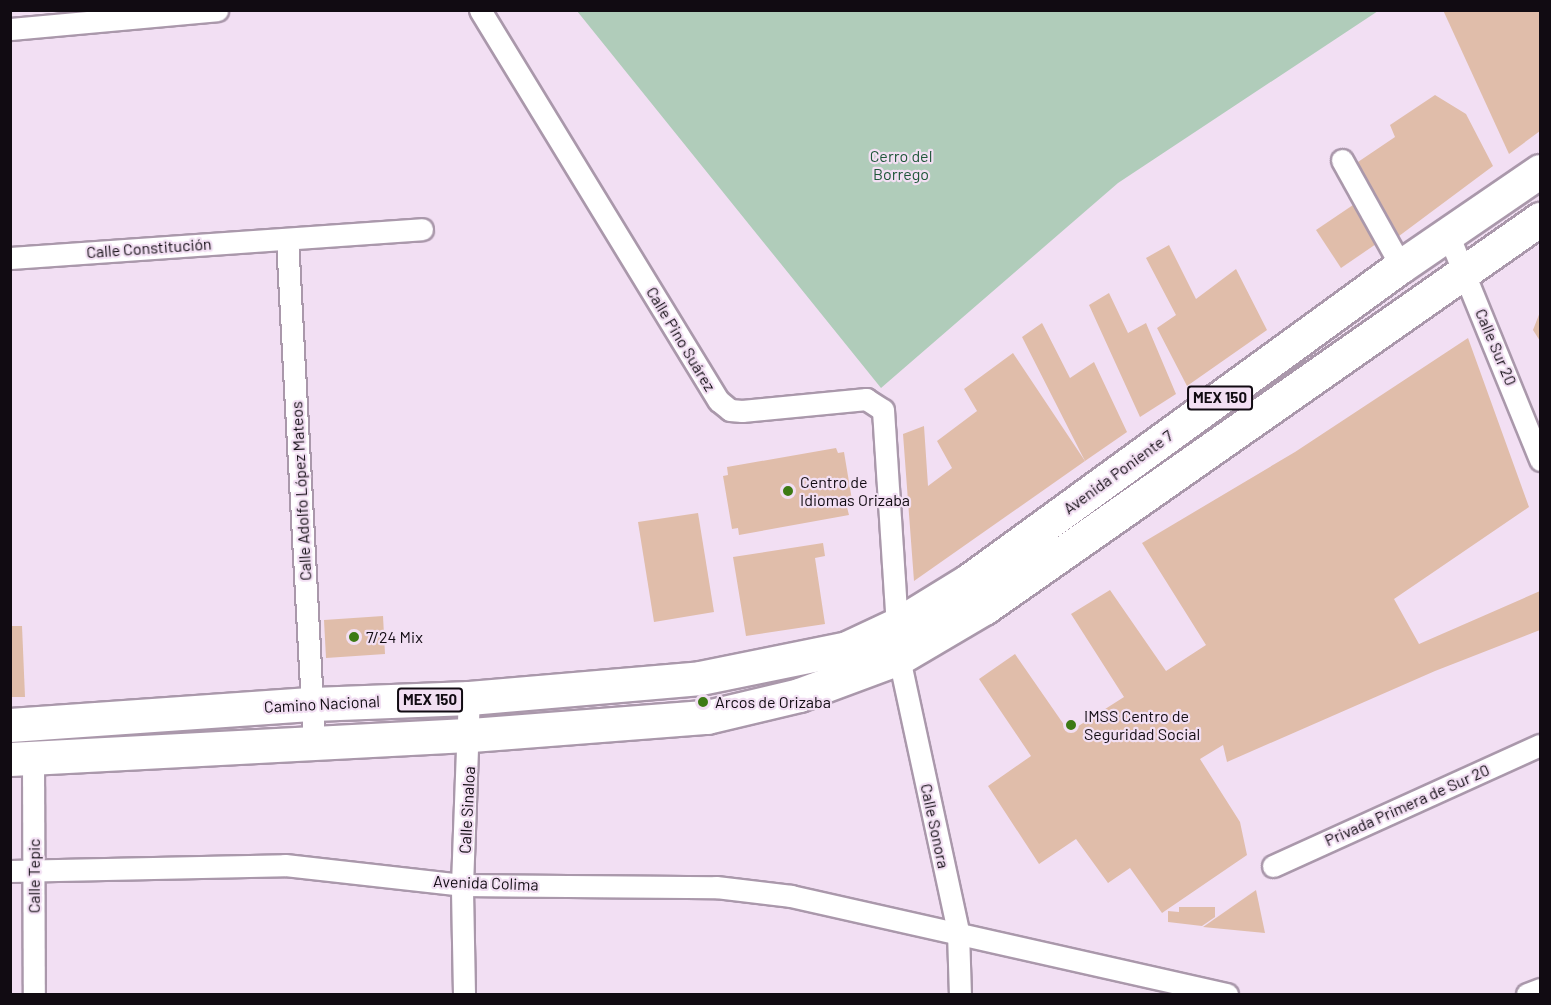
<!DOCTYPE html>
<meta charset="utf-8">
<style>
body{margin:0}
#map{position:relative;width:1551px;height:1005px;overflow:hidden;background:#f2dff3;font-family:Barlow,sans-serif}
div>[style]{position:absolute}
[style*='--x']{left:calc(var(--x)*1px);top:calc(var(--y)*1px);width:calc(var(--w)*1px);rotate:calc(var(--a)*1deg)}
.green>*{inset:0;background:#b0ccba}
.building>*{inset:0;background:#e0bdaa}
.roads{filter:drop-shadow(2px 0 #aa98ab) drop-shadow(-2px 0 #aa98ab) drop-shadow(0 2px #aa98ab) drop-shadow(0 -2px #aa98ab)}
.street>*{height:21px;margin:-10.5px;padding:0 10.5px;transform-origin:10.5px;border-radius:10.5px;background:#fff}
.primary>*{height:33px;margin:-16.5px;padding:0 16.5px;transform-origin:16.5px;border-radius:16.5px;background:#fff}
.dots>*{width:16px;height:16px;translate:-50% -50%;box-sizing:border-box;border:3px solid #f2dff3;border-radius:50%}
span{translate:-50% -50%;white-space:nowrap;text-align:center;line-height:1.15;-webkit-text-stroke:4.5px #f2dff3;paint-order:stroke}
.shield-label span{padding:2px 4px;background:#f2dff3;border:2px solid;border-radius:4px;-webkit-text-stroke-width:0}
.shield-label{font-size:15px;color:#110b12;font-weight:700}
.park-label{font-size:16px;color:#1f5739}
.street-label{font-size:16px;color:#110b12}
.poi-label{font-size:16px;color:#110b12}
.left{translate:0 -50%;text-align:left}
.frame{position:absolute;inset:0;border:12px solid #110b12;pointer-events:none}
</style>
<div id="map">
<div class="green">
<i style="clip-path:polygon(577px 11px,1378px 11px,1118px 183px,881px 388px)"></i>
</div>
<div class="building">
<i style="clip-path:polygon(1443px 10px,1540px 10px,1540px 131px,1509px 154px)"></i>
<i style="clip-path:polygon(1435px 95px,1466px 114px,1493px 166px,1395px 239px,1352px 166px,1395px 137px,1390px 125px)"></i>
<i style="clip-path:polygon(1353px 205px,1379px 242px,1341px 268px,1316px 230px)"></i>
<i style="clip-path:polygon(1169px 245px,1196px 299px,1236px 269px,1267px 330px,1187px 386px,1157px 328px,1176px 315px,1146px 258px)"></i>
<i style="clip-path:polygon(1109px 293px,1128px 333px,1146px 323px,1176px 394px,1140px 417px,1089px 305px)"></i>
<i style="clip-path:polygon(1540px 312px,1540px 341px,1533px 330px)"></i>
<i style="clip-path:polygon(1042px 323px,1070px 378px,1094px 362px,1127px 432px,1085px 461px,1022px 337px)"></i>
<i style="clip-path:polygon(1468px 338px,1529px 507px,1394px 599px,1419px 644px,1540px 591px,1540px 630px,1435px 671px,1227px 762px,1223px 745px,1200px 759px,1240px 822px,1247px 855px,1162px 913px,1130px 868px,1108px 883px,1076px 839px,1039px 864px,988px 786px,1031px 756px,979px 679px,1015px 654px,1069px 732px,1124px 697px,1071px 614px,1110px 590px,1166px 671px,1206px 645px,1142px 543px,1295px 452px)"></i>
<i style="clip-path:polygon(1013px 353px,1085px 461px,914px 581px,903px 434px,924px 426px,928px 486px,952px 468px,937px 441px,977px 411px,964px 389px)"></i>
<i style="clip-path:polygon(836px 448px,838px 453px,844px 452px,853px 506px,847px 507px,849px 515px,739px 535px,738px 528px,732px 529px,723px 476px,728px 475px,727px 467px)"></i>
<i style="clip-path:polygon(698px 513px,714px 612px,654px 622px,638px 522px)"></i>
<i style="clip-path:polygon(823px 543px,825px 556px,815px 558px,825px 624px,746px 636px,733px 557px)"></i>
<i style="clip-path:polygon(383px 616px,385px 654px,326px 658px,324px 620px)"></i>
<i style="clip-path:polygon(10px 626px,22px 626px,25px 697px,10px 697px)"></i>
<i style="clip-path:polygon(1256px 890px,1265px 933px,1203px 927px)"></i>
<i style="clip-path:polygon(1179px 907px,1215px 907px,1215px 917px,1202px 926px,1168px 922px,1168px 911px,1179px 912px)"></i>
</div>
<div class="roads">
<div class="street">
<i style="--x:480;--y:10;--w:458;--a:58.6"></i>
<i style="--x:719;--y:401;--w:14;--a:39"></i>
<i style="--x:730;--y:410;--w:12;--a:5"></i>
<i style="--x:742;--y:411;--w:125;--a:-5.5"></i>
<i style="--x:866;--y:399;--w:20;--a:33"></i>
<i style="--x:883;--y:410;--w:249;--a:86.3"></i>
<i style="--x:899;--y:658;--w:280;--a:77.8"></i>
<i style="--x:958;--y:932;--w:62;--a:88.2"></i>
<i style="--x:10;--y:29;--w:208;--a:-5.2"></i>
<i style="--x:1342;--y:160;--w:121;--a:60.9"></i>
<i style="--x:1448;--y:234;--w:244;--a:67.8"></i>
<i style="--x:287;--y:239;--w:505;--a:86.93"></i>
<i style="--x:10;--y:258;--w:413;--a:-4"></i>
<i style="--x:33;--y:758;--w:236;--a:89.8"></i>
<i style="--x:1273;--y:866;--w:293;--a:-24.4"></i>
<i style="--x:10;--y:871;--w:275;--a:-1.2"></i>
<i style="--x:285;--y:865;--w:178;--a:6.4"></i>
<i style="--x:462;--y:885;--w:254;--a:0.5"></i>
<i style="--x:716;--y:887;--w:76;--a:6.8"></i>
<i style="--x:791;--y:896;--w:447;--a:12.7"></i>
<i style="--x:464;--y:994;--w:109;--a:-91.1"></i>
<i style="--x:462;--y:885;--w:187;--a:-87.9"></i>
<i style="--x:1527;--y:994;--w:14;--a:-21"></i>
</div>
<div class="primary">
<i style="--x:10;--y:725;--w:304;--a:-4"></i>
<i style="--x:313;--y:704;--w:156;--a:-2.2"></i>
<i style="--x:469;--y:698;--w:232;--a:-4.9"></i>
<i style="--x:700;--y:678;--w:150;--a:-11.5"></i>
<i style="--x:847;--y:648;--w:56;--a:-25.2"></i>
<i style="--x:898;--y:624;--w:82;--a:-31.6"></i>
<i style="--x:968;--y:581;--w:535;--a:-36.04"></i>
<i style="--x:1401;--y:266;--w:168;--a:-34.4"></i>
<i style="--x:10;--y:759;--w:462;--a:-3"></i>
<i style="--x:471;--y:735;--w:237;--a:-4.4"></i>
<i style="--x:707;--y:717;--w:95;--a:-13.4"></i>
<i style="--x:799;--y:695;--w:107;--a:-20.3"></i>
<i style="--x:899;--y:658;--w:99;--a:-30.5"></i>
<i style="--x:984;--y:608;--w:679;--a:-34.98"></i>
</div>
</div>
<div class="dots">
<i style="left:788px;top:491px;background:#3d7a14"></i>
<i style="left:354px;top:637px;background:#3d7a14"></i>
<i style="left:703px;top:702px;background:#3d7a14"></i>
<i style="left:1071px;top:725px;background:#3d7a14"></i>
</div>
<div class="shield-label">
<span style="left:1220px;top:398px">MEX 150</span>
<span style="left:430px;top:700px">MEX 150</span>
</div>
<div class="park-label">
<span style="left:901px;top:165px">Cerro del<br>Borrego</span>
</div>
<div class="street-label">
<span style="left:149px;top:248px;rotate:-4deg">Calle Constitución</span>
<span style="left:681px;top:339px;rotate:59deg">Calle Pino Suárez</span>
<span style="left:1496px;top:347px;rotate:67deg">Calle Sur 20</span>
<span style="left:1118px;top:472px;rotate:-36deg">Avenida Poniente 7</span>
<span style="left:301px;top:491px;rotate:-93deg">Calle Adolfo López Mateos</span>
<span style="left:322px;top:704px;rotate:-3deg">Camino Nacional</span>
<span style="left:1407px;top:805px;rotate:-24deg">Privada Primera de Sur 20</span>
<span style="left:467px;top:810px;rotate:-87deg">Calle Sinaloa</span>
<span style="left:935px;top:826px;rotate:78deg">Calle Sonora</span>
<span style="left:34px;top:876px;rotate:-90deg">Calle Tepic</span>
<span style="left:486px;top:883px;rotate:2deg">Avenida Colima</span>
</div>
<div class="poi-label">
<span class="left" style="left:800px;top:491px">Centro de<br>Idiomas Orizaba</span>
<span class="left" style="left:366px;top:637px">7/24 Mix</span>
<span class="left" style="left:715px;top:702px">Arcos de Orizaba</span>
<span class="left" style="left:1084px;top:725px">IMSS Centro de<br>Seguridad Social</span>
</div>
<div class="frame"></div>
</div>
